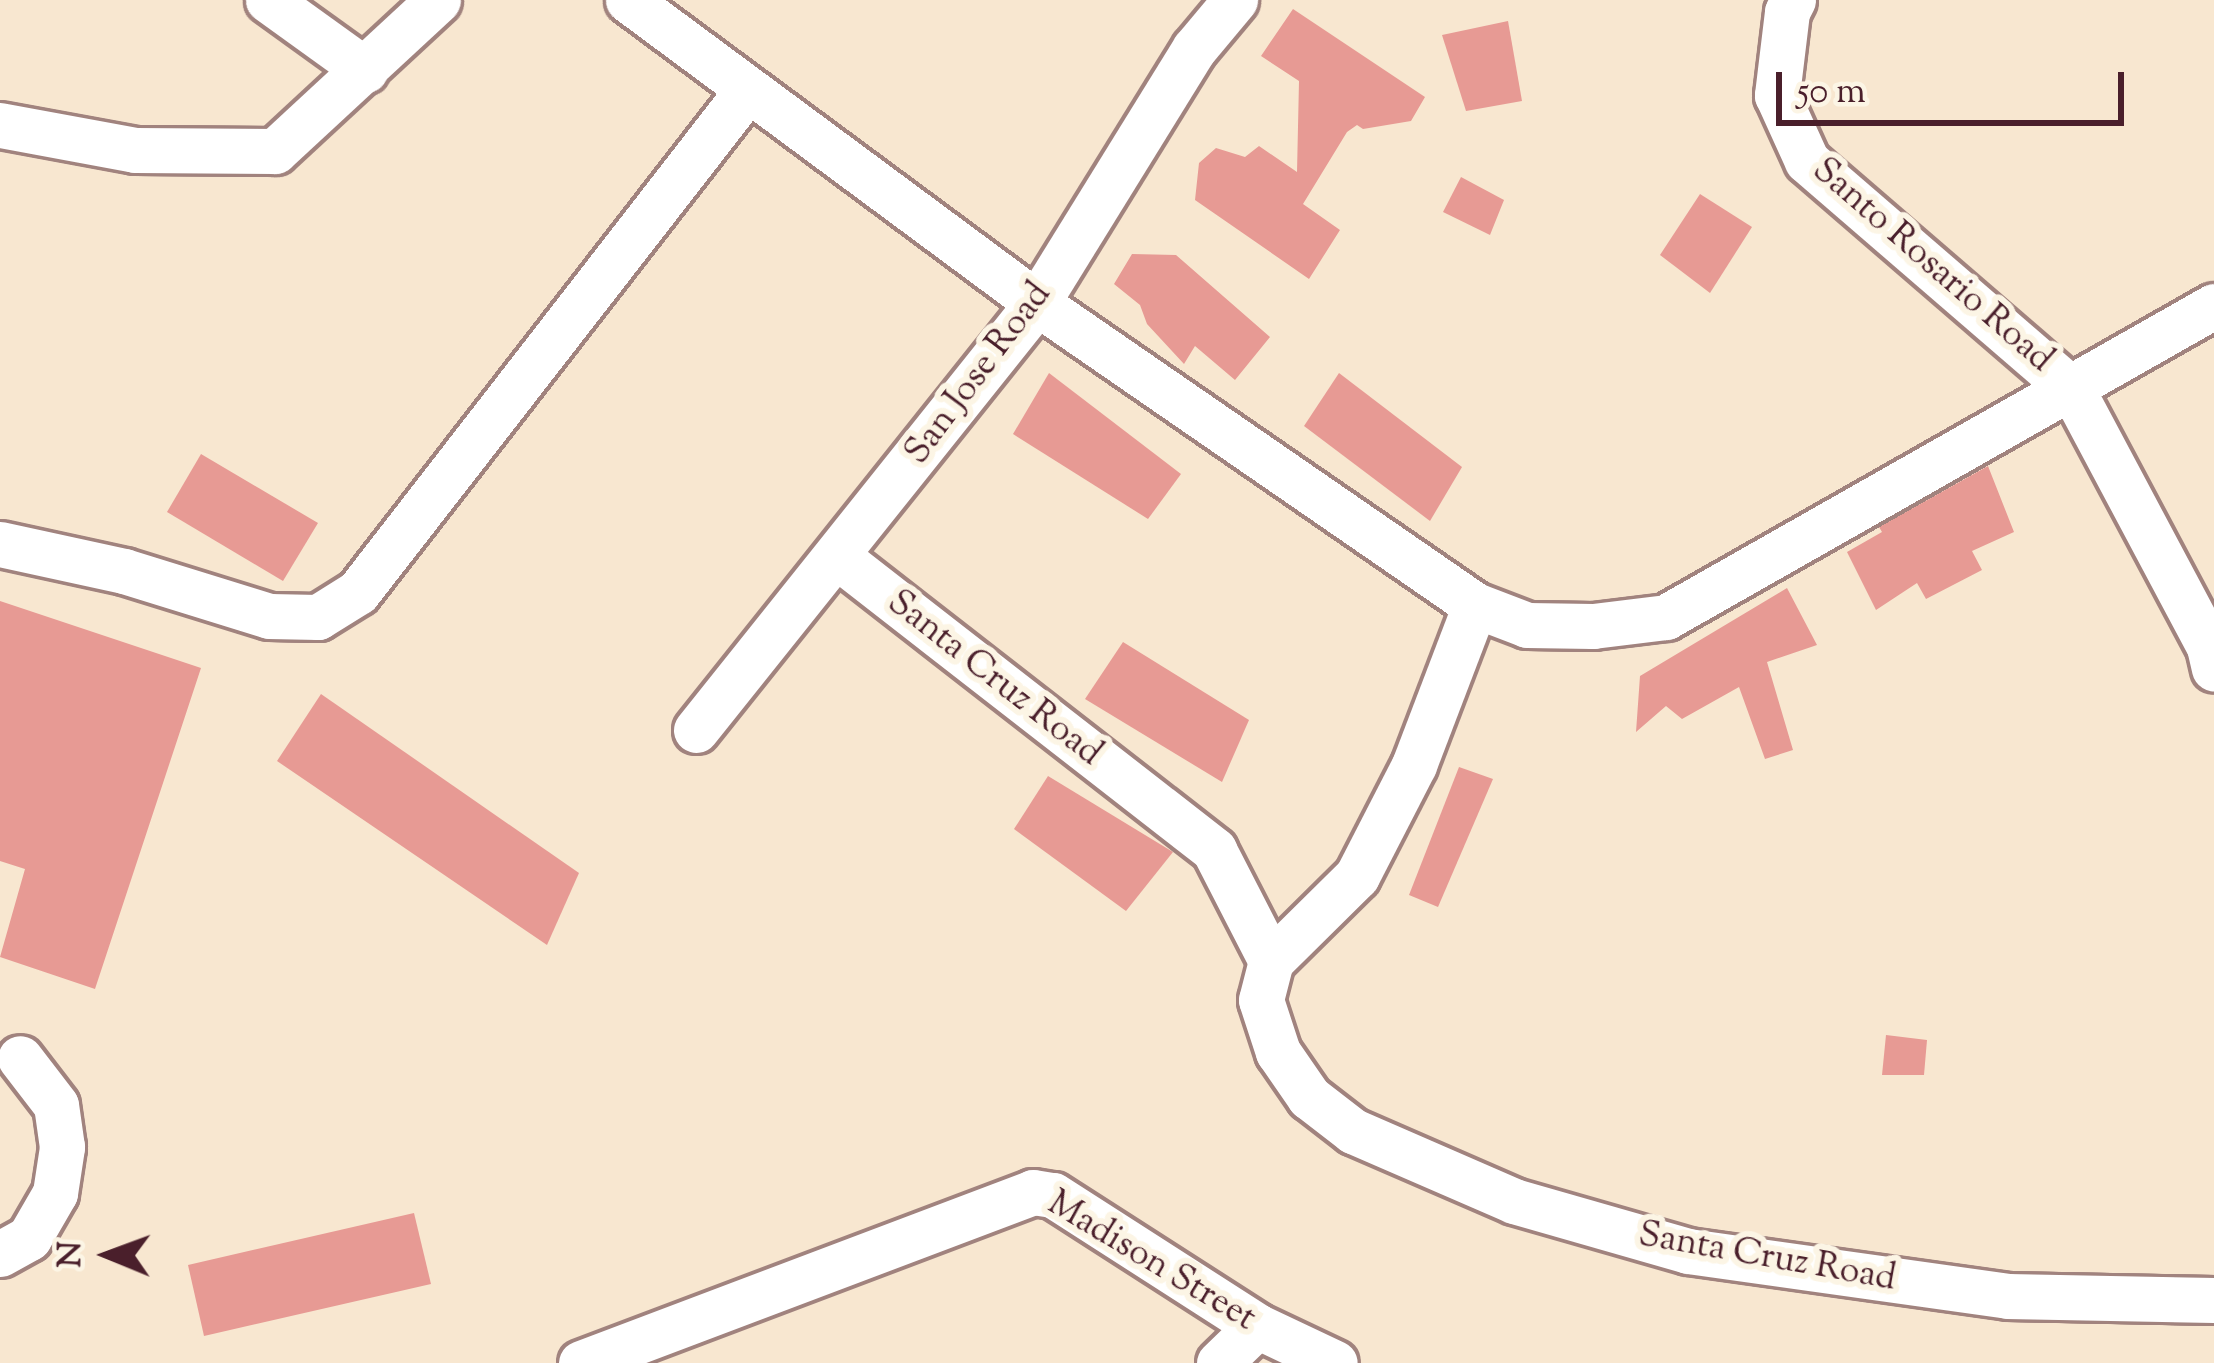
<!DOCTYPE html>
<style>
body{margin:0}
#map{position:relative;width:2214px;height:1363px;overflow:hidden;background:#f8e7d0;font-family:"Sorts Mill Goudy",serif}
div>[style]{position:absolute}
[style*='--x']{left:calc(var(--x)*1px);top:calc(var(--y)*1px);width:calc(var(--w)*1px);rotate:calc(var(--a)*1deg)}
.building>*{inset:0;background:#e79a94}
.roads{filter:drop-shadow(3px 0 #a1837e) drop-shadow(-3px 0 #a1837e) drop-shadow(0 3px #a1837e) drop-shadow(0 -3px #a1837e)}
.street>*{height:45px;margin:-22.5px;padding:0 22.5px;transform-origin:22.5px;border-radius:22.5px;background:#fff}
span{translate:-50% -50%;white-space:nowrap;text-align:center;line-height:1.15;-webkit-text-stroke:12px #fcf5e5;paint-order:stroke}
.street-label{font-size:36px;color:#4a1f2b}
.north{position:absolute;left:48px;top:1195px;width:120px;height:120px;-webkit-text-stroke:9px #fcf5e5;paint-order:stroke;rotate:271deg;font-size:33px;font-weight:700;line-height:48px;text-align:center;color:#4a1f2b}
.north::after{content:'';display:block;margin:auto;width:42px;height:54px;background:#4a1f2b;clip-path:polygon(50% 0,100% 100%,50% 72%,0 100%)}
.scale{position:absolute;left:1776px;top:72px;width:348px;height:54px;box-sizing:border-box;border:6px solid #4a1f2b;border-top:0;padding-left:15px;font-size:36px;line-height:42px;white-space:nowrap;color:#4a1f2b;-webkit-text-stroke:9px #fcf5e5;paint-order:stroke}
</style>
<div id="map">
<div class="building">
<i style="clip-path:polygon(1293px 9px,1425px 97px,1411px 121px,1363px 129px,1357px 125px,1347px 132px,1303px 204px,1340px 230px,1309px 279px,1195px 200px,1199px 163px,1216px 148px,1245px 157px,1259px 146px,1297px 172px,1299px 81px,1261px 56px)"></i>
<i style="clip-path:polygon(1508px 21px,1522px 101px,1466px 111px,1442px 35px)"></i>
<i style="clip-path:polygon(1461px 177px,1504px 200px,1490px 235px,1443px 212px)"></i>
<i style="clip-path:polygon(1700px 194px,1752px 227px,1710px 293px,1660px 255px)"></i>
<i style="clip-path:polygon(1132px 254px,1176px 255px,1270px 337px,1235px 380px,1195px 346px,1184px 364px,1147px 324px,1140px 305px,1114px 284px)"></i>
<i style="clip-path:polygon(1049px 373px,1181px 474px,1148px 519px,1013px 434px)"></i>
<i style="clip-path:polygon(1339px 373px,1462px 467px,1430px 521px,1304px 426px)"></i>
<i style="clip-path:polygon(201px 454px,318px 523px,283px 581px,167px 512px)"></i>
<i style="clip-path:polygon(1988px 466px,2014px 532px,1972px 551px,1982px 570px,1926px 599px,1917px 583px,1876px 610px,1847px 552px,1882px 532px,1879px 527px)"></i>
<i style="clip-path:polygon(1787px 588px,1817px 645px,1767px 662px,1793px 750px,1765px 759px,1739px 687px,1682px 719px,1666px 706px,1636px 732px,1640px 676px)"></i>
<i style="clip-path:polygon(0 601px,201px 668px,95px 989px,0 957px,25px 869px,0 861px)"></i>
<i style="clip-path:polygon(1123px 642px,1249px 720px,1222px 782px,1085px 699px)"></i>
<i style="clip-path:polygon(321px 694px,579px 873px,547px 945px,277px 761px)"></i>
<i style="clip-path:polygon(1459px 767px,1493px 779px,1438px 907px,1409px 895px)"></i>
<i style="clip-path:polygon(1048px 776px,1173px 852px,1126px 911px,1014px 829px)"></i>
<i style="clip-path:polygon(1886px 1035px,1927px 1040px,1924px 1075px,1882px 1075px)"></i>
<i style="clip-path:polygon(414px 1213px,431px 1284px,204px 1336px,188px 1265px)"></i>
</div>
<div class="roads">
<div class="street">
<i style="--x:268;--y:0;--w:120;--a:35.8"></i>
<i style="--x:628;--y:0;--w:509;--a:36.53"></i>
<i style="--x:1037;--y:303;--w:532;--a:34.59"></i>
<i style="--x:1475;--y:605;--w:56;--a:21"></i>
<i style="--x:1527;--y:625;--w:66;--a:0.9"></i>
<i style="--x:1593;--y:626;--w:74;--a:-7"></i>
<i style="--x:1666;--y:617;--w:630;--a:-29.58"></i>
<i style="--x:1793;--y:0;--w:13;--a:117"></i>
<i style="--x:1787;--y:12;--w:84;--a:96.9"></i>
<i style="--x:1777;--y:95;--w:72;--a:65.6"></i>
<i style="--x:1807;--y:161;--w:352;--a:40.8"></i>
<i style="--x:2073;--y:391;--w:290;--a:62"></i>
<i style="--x:2209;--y:647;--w:22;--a:77"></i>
<i style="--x:0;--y:125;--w:137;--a:10.5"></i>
<i style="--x:135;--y:150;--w:140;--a:0.4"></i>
<i style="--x:275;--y:151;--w:222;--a:-42.8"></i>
<i style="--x:0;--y:544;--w:127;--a:12.3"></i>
<i style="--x:124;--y:571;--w:152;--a:17.2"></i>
<i style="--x:269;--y:616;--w:49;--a:1.2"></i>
<i style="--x:318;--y:617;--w:47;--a:-32"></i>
<i style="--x:358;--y:592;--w:633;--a:-52.19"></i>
<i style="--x:838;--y:557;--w:477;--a:37.9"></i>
<i style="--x:1214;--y:850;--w:125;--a:62.8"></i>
<i style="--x:1271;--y:961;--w:40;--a:104.4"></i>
<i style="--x:1261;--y:1000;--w:55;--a:71.9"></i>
<i style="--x:1278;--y:1052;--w:55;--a:55.4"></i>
<i style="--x:1309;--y:1097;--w:56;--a:37.7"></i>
<i style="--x:1353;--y:1131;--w:176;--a:23.5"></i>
<i style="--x:1514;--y:1201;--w:181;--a:16"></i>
<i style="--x:1688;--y:1251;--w:322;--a:8"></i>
<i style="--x:2007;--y:1296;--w:207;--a:1.1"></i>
<i style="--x:696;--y:730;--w:546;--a:-51.39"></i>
<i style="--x:1037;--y:303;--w:299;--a:-58.3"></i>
<i style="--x:1194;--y:49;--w:64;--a:-50.1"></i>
<i style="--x:1271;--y:961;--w:121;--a:-44.7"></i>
<i style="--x:1357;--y:876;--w:125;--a:-62.8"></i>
<i style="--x:1414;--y:765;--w:171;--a:-69.1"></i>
<i style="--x:0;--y:1254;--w:33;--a:-29"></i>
<i style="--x:29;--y:1238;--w:52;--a:-60"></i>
<i style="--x:55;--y:1193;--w:47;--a:-81.3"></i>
<i style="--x:62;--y:1147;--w:42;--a:-98.1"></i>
<i style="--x:56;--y:1105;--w:59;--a:-127.5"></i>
<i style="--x:581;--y:1363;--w:483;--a:-20.7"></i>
<i style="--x:1033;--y:1192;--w:20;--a:9"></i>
<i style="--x:1053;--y:1195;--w:242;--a:32.7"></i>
<i style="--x:1257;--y:1326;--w:86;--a:25.4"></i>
<i style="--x:1219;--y:1363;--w:53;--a:-44.2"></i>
</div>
</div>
<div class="street-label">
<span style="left:1932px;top:266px;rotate:41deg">Santo Rosario Road</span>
<span style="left:979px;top:374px;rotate:-53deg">San Jose Road</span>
<span style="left:994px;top:679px;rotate:38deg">Santa Cruz Road</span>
<span style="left:1767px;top:1258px;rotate:10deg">Santa Cruz Road</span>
<span style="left:1151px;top:1262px;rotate:31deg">Madison Street</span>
</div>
<div class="north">N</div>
<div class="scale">50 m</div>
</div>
